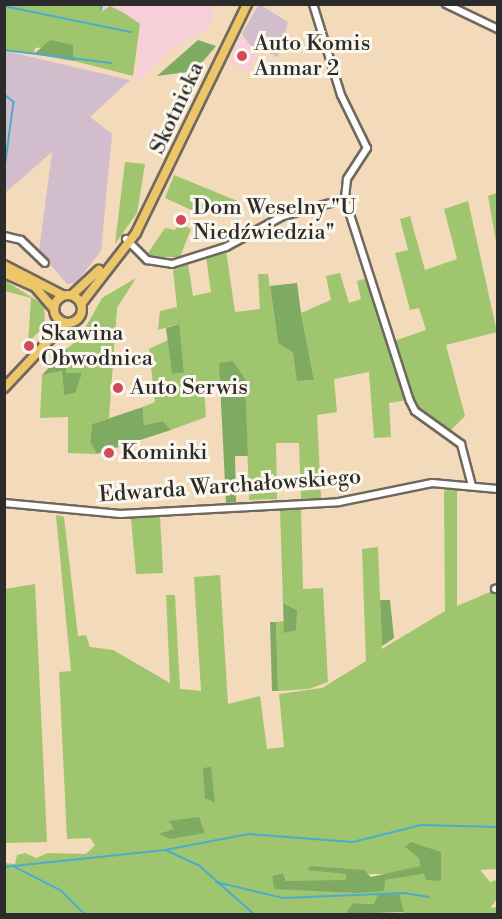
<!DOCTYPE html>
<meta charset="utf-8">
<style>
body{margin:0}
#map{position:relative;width:502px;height:919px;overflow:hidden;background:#f2dabb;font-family:"Libre Bodoni",serif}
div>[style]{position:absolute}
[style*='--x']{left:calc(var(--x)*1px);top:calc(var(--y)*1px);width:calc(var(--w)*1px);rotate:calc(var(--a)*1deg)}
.built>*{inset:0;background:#f6cfd9}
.industrial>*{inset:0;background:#d1bdcb}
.green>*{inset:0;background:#9fc56f}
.forest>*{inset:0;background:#7faa62}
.stream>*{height:1.5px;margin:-0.75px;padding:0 0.75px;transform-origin:0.75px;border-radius:0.75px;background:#4caccb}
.roads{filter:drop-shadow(2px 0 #71685d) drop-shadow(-2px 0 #71685d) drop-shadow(0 2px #71685d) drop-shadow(0 -2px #71685d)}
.minor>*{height:6px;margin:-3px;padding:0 3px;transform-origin:3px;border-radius:3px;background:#fff}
.major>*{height:8px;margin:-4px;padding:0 4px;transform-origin:4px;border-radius:4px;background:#ecc669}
.major>.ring{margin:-4px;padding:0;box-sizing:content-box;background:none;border:8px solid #ecc669;border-radius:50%}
.dots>*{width:16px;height:16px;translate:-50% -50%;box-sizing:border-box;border:3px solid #fbf7ec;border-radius:50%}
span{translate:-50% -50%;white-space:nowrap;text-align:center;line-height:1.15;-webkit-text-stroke:6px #fbf7ec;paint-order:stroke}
.poi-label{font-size:22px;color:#2b2b2b}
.left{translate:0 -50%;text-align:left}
.street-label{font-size:22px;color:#2b2b2b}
.frame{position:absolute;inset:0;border:6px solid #2b2b2b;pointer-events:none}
</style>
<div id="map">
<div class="built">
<i style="clip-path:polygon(103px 5px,214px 5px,210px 27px,173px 48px,136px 84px,140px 24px,113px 10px,101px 12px)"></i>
<i style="clip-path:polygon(242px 34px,257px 54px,248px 73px,230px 62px)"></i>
</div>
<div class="industrial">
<i style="clip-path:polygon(259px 4px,288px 22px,278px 57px,250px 45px,242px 34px)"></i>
<i style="clip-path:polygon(5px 51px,130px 80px,90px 117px,112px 134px,101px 251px,76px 283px,67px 284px,39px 251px,52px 152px,5px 193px)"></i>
</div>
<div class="green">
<i style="clip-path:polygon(5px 5px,103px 5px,101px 12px,110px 6px,124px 13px,140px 24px,133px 76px,74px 61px,73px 45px,35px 48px,34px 54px,5px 51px)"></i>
<i style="clip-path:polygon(125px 162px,145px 164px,137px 213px,115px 244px)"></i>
<i style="clip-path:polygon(174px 175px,240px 202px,234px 212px,213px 203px,212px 214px,198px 213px,165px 198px)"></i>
<i style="clip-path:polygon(497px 193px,498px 193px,497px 247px,488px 196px)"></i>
<i style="clip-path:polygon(468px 201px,497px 332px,446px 345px,465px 416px,450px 431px,415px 409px,391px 342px,426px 330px,419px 308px,410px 310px,395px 253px,408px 250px,400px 219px,410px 216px,425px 270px,457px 259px,444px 209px)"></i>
<i style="clip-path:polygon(179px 223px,191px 229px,180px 257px,153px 257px,148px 253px,165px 228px,175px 230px)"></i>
<i style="clip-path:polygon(226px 250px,235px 312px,260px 309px,258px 274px,268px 274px,278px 343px,293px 353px,298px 381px,314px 380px,301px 313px,331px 300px,326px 276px,340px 273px,349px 303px,361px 299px,357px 281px,368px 278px,407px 400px,389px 403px,391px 437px,374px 438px,369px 372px,334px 379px,337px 412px,317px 415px,321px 498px,301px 499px,299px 443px,276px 443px,277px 499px,249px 500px,245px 379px,219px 363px,222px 385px,204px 388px,206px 417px,171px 430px,163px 421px,144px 425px,143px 407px,155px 402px,149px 349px,168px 340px,172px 373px,184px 371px,178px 324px,158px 330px,160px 311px,177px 307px,173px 270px,188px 264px,193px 296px,211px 292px,206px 257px)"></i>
<i style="clip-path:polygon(136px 278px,117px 308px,109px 418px,92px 424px,90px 442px,97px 454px,68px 453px,68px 417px,40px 418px,42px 375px,62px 371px,64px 394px,82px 373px,65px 373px,65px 350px,79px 339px,102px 298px)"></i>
<i style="clip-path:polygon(4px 280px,44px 305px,45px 325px,28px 343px,31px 298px,5px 291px)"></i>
<i style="clip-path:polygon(evenodd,457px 488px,457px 606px,497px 589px,497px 869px,480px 870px,490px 882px,497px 880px,497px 899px,490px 908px,497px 907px,497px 914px,397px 914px,404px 912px,398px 893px,375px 904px,353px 903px,345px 914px,5px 914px,4px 863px,15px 864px,17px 855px,25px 853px,36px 858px,48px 853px,86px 854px,95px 845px,90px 838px,67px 839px,59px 672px,71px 671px,56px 515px,64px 517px,78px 636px,86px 635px,90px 647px,113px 650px,170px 683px,166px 595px,175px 595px,180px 689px,201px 691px,194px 577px,220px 575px,228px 704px,260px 696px,267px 749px,284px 747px,279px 694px,322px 688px,366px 661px,362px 549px,378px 547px,382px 649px,445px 611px,444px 491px,457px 488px,420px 858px,426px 880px,424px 874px,385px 880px,356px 893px,274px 888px,272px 876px,283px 873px,286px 881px,345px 881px,346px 874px,395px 874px,420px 866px,420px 858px)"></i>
<i style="clip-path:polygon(280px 509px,301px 509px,303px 589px,323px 588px,328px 682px,309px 689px,278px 691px,276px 622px,284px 621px,285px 633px,297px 610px,283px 603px)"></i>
<i style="clip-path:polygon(160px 515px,163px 573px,136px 574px,131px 518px)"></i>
<i style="clip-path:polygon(35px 584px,47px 842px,5px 843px,5px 589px)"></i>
</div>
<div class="forest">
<i style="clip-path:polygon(50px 40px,73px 45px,74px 61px,34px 54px)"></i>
<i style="clip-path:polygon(198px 40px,216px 46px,195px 71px,157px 76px)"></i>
<i style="clip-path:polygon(297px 283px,301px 313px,314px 380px,297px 381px,293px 353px,278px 343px,270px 286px)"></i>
<i style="clip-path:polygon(179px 324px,184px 372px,172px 374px,166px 328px)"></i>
<i style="clip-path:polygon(67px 348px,66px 373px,82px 373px,75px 393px,64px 395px,62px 371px,42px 375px)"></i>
<i style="clip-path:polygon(233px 361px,245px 379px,248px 456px,235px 456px,236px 502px,226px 503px,219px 363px)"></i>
<i style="clip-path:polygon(143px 407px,144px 425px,163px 421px,171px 430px,97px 454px,90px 442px,92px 424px)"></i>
<i style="clip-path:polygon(380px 600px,390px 600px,394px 638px,382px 646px)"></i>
<i style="clip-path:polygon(283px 603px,297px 610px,296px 630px,284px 633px)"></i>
<i style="clip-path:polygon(270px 622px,276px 622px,278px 691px,272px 691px)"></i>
<i style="clip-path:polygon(211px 767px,215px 803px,205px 798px,203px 768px)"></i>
<i style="clip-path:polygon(199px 817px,205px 833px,170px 839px,159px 834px,174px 829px,169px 821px)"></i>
<i style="clip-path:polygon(411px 842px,441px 852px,441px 881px,426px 880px,424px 874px,385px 880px,384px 891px,356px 893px,274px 889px,272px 876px,283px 873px,286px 881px,345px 880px,346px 874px,307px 870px,310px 866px,364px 870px,371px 877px,420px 866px,419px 858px,405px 847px)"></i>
<i style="clip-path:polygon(399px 893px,404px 912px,345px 914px,353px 903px,374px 904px,378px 895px)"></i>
</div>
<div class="stream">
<i style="--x:4;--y:6;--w:130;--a:11.6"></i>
<i style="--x:101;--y:10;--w:6;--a:-81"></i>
<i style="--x:4;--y:50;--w:108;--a:6.9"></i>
<i style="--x:4;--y:94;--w:13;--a:39"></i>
<i style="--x:14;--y:102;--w:75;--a:97.7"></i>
<i style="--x:166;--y:850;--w:38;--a:25"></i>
<i style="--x:200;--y:866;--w:72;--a:41.6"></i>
<i style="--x:13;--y:866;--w:55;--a:27"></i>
<i style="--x:62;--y:891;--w:33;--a:45"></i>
<i style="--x:4;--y:867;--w:162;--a:-6"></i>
<i style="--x:165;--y:850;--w:86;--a:-10.8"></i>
<i style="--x:249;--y:834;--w:104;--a:4.4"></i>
<i style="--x:353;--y:842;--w:70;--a:-14"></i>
<i style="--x:421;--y:825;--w:77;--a:1.5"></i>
<i style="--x:216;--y:882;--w:69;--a:13.4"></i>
<i style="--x:283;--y:898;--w:121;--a:-2.4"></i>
<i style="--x:404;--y:893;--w:25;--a:9"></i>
</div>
<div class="roads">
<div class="minor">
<i style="--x:313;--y:4;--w:95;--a:72.9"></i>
<i style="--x:341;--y:95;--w:59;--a:63.9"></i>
<i style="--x:367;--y:148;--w:37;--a:123"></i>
<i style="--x:347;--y:179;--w:20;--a:96"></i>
<i style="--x:446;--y:4;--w:58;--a:25.7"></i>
<i style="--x:4;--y:236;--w:17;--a:13"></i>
<i style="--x:21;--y:240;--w:33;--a:44"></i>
<i style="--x:126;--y:239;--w:30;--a:45"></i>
<i style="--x:147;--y:260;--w:25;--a:9"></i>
<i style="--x:172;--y:264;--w:57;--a:-17.5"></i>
<i style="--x:226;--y:247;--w:65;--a:-28.5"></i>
<i style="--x:283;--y:216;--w:64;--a:-15.3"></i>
<i style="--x:345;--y:199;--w:212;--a:72.2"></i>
<i style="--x:410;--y:401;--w:11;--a:63"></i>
<i style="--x:415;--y:411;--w:57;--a:35.7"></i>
<i style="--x:461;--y:444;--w:43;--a:75.3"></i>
<i style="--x:4;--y:503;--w:117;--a:5.4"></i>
<i style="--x:120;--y:514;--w:219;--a:-3.1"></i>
<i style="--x:339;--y:502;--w:95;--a:-11.5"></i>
<i style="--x:432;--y:483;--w:66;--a:5.2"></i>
<i style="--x:495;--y:589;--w:3;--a:-18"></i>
</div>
<div class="major">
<i style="--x:4;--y:265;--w:65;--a:27.3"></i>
<i style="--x:4;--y:273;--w:34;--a:24"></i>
<i style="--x:35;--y:287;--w:29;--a:49"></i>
<i class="ring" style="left:54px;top:295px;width:20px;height:20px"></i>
<i style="--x:72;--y:295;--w:37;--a:-43"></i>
<i style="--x:81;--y:304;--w:90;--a:-52.2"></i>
<i style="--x:136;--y:233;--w:254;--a:-64.1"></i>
<i style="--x:4;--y:388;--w:89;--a:-46.8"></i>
</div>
</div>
<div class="dots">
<i style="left:242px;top:56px;background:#d1495b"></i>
<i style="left:181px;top:220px;background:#d1495b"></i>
<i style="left:29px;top:346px;background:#d1495b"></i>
<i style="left:118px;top:388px;background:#d1495b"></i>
<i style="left:109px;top:453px;background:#d1495b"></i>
</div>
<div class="poi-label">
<span class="left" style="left:254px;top:56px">Auto Komis<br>Anmar 2</span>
<span class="left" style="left:193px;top:220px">Dom Weselny "U<br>Niedźwiedzia"</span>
<span class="left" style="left:41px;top:346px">Skawina<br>Obwodnica</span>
<span class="left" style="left:130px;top:388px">Auto Serwis</span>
<span class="left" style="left:121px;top:453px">Kominki</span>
</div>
<div class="street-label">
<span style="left:177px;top:108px;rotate:-65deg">Skotnicka</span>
<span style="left:230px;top:486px;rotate:-4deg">Edwarda Warchałowskiego</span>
</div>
<div class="frame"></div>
</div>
